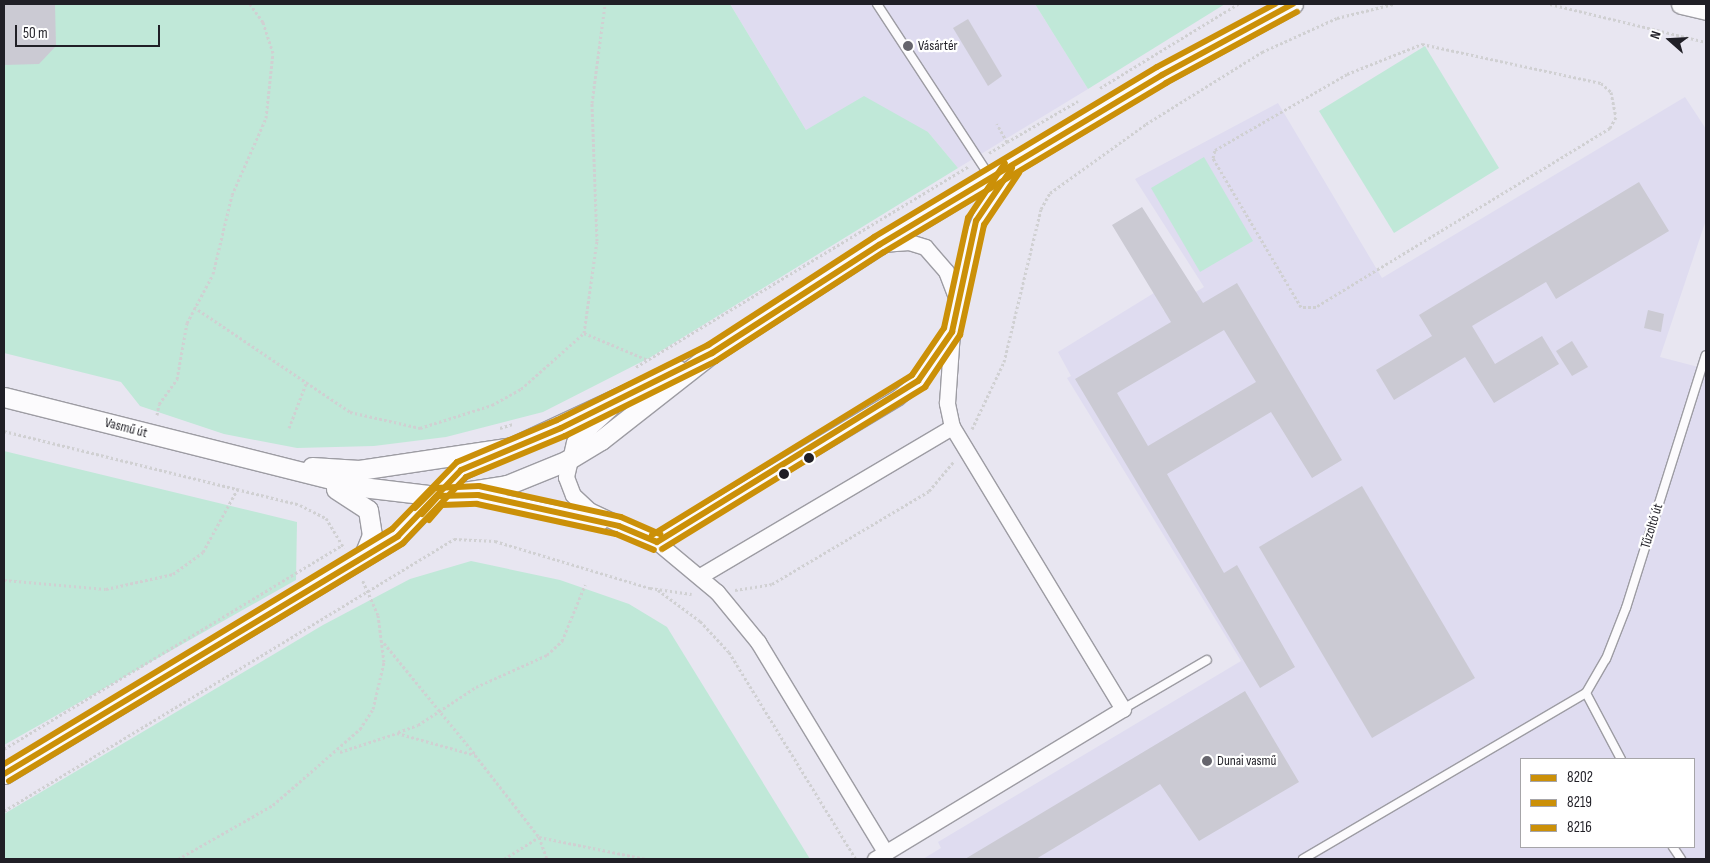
<!DOCTYPE html>
<meta charset="utf-8">
<style>
body{margin:0}
#map{position:relative;width:1710px;height:863px;overflow:hidden;background:#e8e6f1;font-family:"Sofia Sans Condensed",sans-serif}
div>[style]{position:absolute}
[style*='--x']{left:calc(var(--x)*1px);top:calc(var(--y)*1px);width:calc(var(--w)*1px);rotate:calc(var(--a)*1deg)}
.built>*{inset:0;background:#dfdcf0}
.green>*{inset:0;background:#c0e8d8}
.building>*{inset:0;background:#cbcad3}
.path>*{height:3px;margin-top:-1.5px;transform-origin:0;background:repeating-linear-gradient(90deg,#d0d0d2 0 2.5px,transparent 0 5px)}
.roads{filter:drop-shadow(1px 0 #9d9ca3) drop-shadow(-1px 0 #9d9ca3) drop-shadow(0 1px #9d9ca3) drop-shadow(0 -1px #9d9ca3)}
.service>*{height:8px;margin:-4px;padding:0 4px;transform-origin:4px;border-radius:4px;background:#fcfbfd}
.minor>*{height:15px;margin:-7.5px;padding:0 7.5px;transform-origin:7.5px;border-radius:7.5px;background:#fcfbfd}
.tertiary>*{height:19px;margin:-9.5px;padding:0 9.5px;transform-origin:9.5px;border-radius:9.5px;background:#fcfbfd}
.bus-1>*{height:6px;margin:-3px;padding:0 3px;transform-origin:3px;border-radius:3px;background:#cb9008}
.bus-2>*{height:6px;margin:-3px;padding:0 3px;transform-origin:3px;border-radius:3px;background:#cb9008}
.bus-3>*{height:6px;margin:-3px;padding:0 3px;transform-origin:3px;border-radius:3px;background:#cb9008}
.dots>*{width:14px;height:14px;translate:-50% -50%;box-sizing:border-box;border:2px solid #fff;border-radius:50%}
span{translate:-50% -50%;white-space:nowrap;text-align:center;line-height:1.15;-webkit-text-stroke:4.5px #fff;paint-order:stroke}
.poi-label{font-size:14px;color:#201f26}
.left{translate:0 -50%;text-align:left}
.street-label{font-size:14px;color:#201f26}
.frame{position:absolute;inset:0;border:5px solid #201f26;pointer-events:none}
.legend{position:absolute;left:1520px;top:758px;width:175px;height:90px;box-sizing:border-box;background:#fff;border:1px solid #a6a5a8;margin:0;padding:6px 9px;list-style:none;font-size:15px;color:#201f26}
.legend li{display:flex;align-items:center;gap:10px;height:25px}
.legend b{width:25px;border:1px solid #a6a5a8}
.north{position:absolute;left:1645px;top:15px;width:50px;height:50px;-webkit-text-stroke:4px #fff;paint-order:stroke;rotate:289deg;font-size:14px;font-weight:700;line-height:20px;text-align:center;color:#201f26}
.north::after{content:'';display:block;margin:auto;width:18px;height:22px;background:#201f26;clip-path:polygon(50% 0,100% 100%,50% 72%,0 100%)}
.scale{position:absolute;left:15px;top:25px;width:145px;height:22px;box-sizing:border-box;border:2px solid #201f26;border-top:0;padding-left:6px;font-size:15px;line-height:18px;white-space:nowrap;color:#201f26;-webkit-text-stroke:4px #fff;paint-order:stroke}
</style>
<div id="map">
<div class="built">
<i style="clip-path:polygon(730px 4px,1035px 4px,1088px 89px,958px 168px,928px 132px,806px 130px)"></i>
<i style="clip-path:polygon(evenodd,1685px 97px,1706px 129px,1706px 220px,1660px 357px,1706px 369px,1706px 859px,923px 859px,941px 848px,938px 842px,1241px 661px,1067px 378px,1071px 376px,1058px 352px,1154px 293px,1164px 311px,1204px 287px,1135px 179px,1278px 103px,1382px 278px,1685px 97px,1521px 759px,1694px 759px,1694px 847px,1521px 847px,1521px 759px)"></i>
</div>
<div class="green">
<i style="clip-path:polygon(4px 4px,730px 4px,806px 130px,864px 96px,928px 132px,958px 168px,651px 357px,543px 412px,446px 437px,374px 446px,297px 448px,224px 434px,140px 406px,121px 382px,4px 353px)"></i>
<i style="clip-path:polygon(1035px 4px,1225px 4px,1088px 89px)"></i>
<i style="clip-path:polygon(1425px 46px,1499px 168px,1394px 233px,1319px 111px)"></i>
<i style="clip-path:polygon(1204px 157px,1253px 241px,1200px 272px,1151px 188px)"></i>
<i style="clip-path:polygon(4px 451px,297px 522px,296px 580px,4px 745px)"></i>
<i style="clip-path:polygon(471px 561px,560px 580px,629px 604px,667px 627px,810px 859px,4px 859px,4px 814px,323px 625px,410px 579px)"></i>
</div>
<div class="building">
<i style="clip-path:polygon(4px 4px,55px 4px,56px 46px,39px 64px,4px 65px)"></i>
<i style="clip-path:polygon(968px 19px,1002px 76px,988px 86px,953px 28px)"></i>
<i style="clip-path:polygon(1639px 182px,1669px 231px,1556px 299px,1546px 282px,1472px 326px,1495px 364px,1542px 336px,1559px 364px,1494px 403px,1465px 357px,1394px 400px,1376px 370px,1432px 336px,1419px 315px)"></i>
<i style="clip-path:polygon(evenodd,1142px 207px,1203px 303px,1237px 283px,1342px 460px,1312px 478px,1271px 412px,1167px 474px,1224px 573px,1237px 565px,1295px 667px,1260px 688px,1075px 379px,1171px 322px,1112px 225px,1142px 207px,1224px 330px,1256px 382px,1148px 446px,1117px 393px,1224px 330px)"></i>
<i style="clip-path:polygon(1648px 310px,1664px 314px,1661px 332px,1644px 328px)"></i>
<i style="clip-path:polygon(1572px 341px,1588px 367px,1572px 376px,1556px 351px)"></i>
<i style="clip-path:polygon(1362px 486px,1475px 678px,1372px 738px,1259px 547px)"></i>
<i style="clip-path:polygon(1245px 691px,1299px 782px,1199px 841px,1160px 784px,1036px 859px,965px 859px)"></i>
</div>
<div class="path">
<i style="--x:1550;--y:4;--w:161;--a:13.7"></i>
<i style="--x:1422;--y:44;--w:183;--a:12.3"></i>
<i style="--x:1601;--y:83;--w:13;--a:42"></i>
<i style="--x:1611;--y:92;--w:25;--a:79"></i>
<i style="--x:1616;--y:117;--w:13;--a:119"></i>
<i style="--x:1610;--y:128;--w:344;--a:148.7"></i>
<i style="--x:1316;--y:307;--w:15;--a:180"></i>
<i style="--x:1301;--y:307;--w:173;--a:-120.6"></i>
<i style="--x:1213;--y:158;--w:8;--a:-76"></i>
<i style="--x:1215;--y:150;--w:152;--a:-29.9"></i>
<i style="--x:1347;--y:74;--w:81;--a:-21.8"></i>
<i style="--x:1100;--y:88;--w:162;--a:-31.3"></i>
<i style="--x:1007;--y:142;--w:82;--a:-30"></i>
<i style="--x:989;--y:153;--w:21;--a:-31"></i>
<i style="--x:1007;--y:142;--w:21;--a:-119"></i>
<i style="--x:194;--y:307;--w:188;--a:33.9"></i>
<i style="--x:350;--y:412;--w:72;--a:12.9"></i>
<i style="--x:420;--y:428;--w:76;--a:-17.7"></i>
<i style="--x:492;--y:405;--w:33;--a:-29"></i>
<i style="--x:521;--y:389;--w:84;--a:-41.6"></i>
<i style="--x:584;--y:333;--w:93;--a:-82"></i>
<i style="--x:597;--y:241;--w:138;--a:-92.1"></i>
<i style="--x:592;--y:103;--w:100;--a:-82.5"></i>
<i style="--x:584;--y:333;--w:69;--a:22.9"></i>
<i style="--x:636;--y:367;--w:389;--a:-31.1"></i>
<i style="--x:157;--y:415;--w:11;--a:-80"></i>
<i style="--x:159;--y:404;--w:31;--a:-54"></i>
<i style="--x:177;--y:379;--w:57;--a:-79.9"></i>
<i style="--x:187;--y:323;--w:55;--a:-62"></i>
<i style="--x:213;--y:274;--w:81;--a:-76.5"></i>
<i style="--x:232;--y:195;--w:84;--a:-66.2"></i>
<i style="--x:266;--y:118;--w:65;--a:-83.9"></i>
<i style="--x:273;--y:53;--w:33;--a:-108"></i>
<i style="--x:263;--y:22;--w:22;--a:-126"></i>
<i style="--x:289;--y:428;--w:50;--a:-69"></i>
<i style="--x:500;--y:428;--w:14;--a:-17"></i>
<i style="--x:972;--y:429;--w:74;--a:-64.5"></i>
<i style="--x:1004;--y:362;--w:157;--a:-76.4"></i>
<i style="--x:1041;--y:209;--w:18;--a:-61"></i>
<i style="--x:1050;--y:193;--w:118;--a:-35.7"></i>
<i style="--x:1146;--y:124;--w:137;--a:-31.8"></i>
<i style="--x:1262;--y:52;--w:82;--a:-24.4"></i>
<i style="--x:1337;--y:18;--w:58;--a:-14"></i>
<i style="--x:4;--y:431;--w:305;--a:14"></i>
<i style="--x:300;--y:505;--w:29;--a:27"></i>
<i style="--x:326;--y:518;--w:35;--a:59"></i>
<i style="--x:4;--y:580;--w:102;--a:5"></i>
<i style="--x:106;--y:589;--w:69;--a:-12.6"></i>
<i style="--x:173;--y:574;--w:37;--a:-36"></i>
<i style="--x:203;--y:552;--w:73;--a:-61.3"></i>
<i style="--x:658;--y:590;--w:52;--a:36.4"></i>
<i style="--x:700;--y:621;--w:42;--a:46.9"></i>
<i style="--x:729;--y:652;--w:243;--a:58.5"></i>
<i style="--x:735;--y:590;--w:37;--a:-9"></i>
<i style="--x:772;--y:584;--w:182;--a:-30.6"></i>
<i style="--x:929;--y:491;--w:39;--a:-50"></i>
<i style="--x:384;--y:643;--w:144;--a:50.7"></i>
<i style="--x:398;--y:732;--w:21;--a:-19"></i>
<i style="--x:418;--y:725;--w:69;--a:-33.2"></i>
<i style="--x:476;--y:687;--w:78;--a:-24.3"></i>
<i style="--x:547;--y:655;--w:21;--a:-43"></i>
<i style="--x:562;--y:641;--w:61;--a:-67.7"></i>
<i style="--x:4;--y:749;--w:395;--a:-31.1"></i>
<i style="--x:340;--y:752;--w:60;--a:-18.4"></i>
<i style="--x:397;--y:733;--w:81;--a:15.8"></i>
<i style="--x:475;--y:755;--w:104;--a:52"></i>
<i style="--x:539;--y:837;--w:23;--a:70"></i>
<i style="--x:4;--y:811;--w:526;--a:-31.15"></i>
<i style="--x:454;--y:539;--w:41;--a:2.8"></i>
<i style="--x:495;--y:541;--w:162;--a:16.9"></i>
<i style="--x:650;--y:588;--w:42;--a:8.1"></i>
<i style="--x:178;--y:859;--w:109;--a:-29.6"></i>
<i style="--x:273;--y:805;--w:116;--a:-41.1"></i>
<i style="--x:360;--y:729;--w:24;--a:-57"></i>
<i style="--x:373;--y:709;--w:48;--a:-76.8"></i>
<i style="--x:384;--y:662;--w:47;--a:-97.3"></i>
<i style="--x:378;--y:615;--w:39;--a:-114"></i>
<i style="--x:504;--y:859;--w:41;--a:-32.2"></i>
<i style="--x:539;--y:837;--w:109;--a:11.6"></i>
</div>
<div class="roads">
<div class="service">
<i style="--x:877;--y:4;--w:207;--a:56.8"></i>
<i style="--x:1586;--y:693;--w:75;--a:62.1"></i>
<i style="--x:1123;--y:709;--w:97;--a:-30.3"></i>
<i style="--x:1673;--y:847;--w:14;--a:56"></i>
<i style="--x:1303;--y:859;--w:328;--a:-30.4"></i>
<i style="--x:1586;--y:693;--w:39;--a:-60"></i>
<i style="--x:1606;--y:659;--w:55;--a:-68.6"></i>
<i style="--x:1626;--y:608;--w:265;--a:-72.5"></i>
</div>
<div class="minor">
<i style="--x:882;--y:244;--w:27;--a:-4"></i>
<i style="--x:909;--y:242;--w:17;--a:17"></i>
<i style="--x:925;--y:247;--w:32;--a:49"></i>
<i style="--x:946;--y:271;--w:30;--a:69"></i>
<i style="--x:611;--y:408;--w:50;--a:137.4"></i>
<i style="--x:574;--y:442;--w:36;--a:103"></i>
<i style="--x:566;--y:477;--w:19;--a:69"></i>
<i style="--x:573;--y:495;--w:22;--a:43"></i>
<i style="--x:589;--y:510;--w:75;--a:25.2"></i>
<i style="--x:657;--y:542;--w:78;--a:39.8"></i>
<i style="--x:717;--y:592;--w:65;--a:50.6"></i>
<i style="--x:758;--y:642;--w:247;--a:58.8"></i>
<i style="--x:471;--y:495;--w:132;--a:11.8"></i>
<i style="--x:657;--y:542;--w:281;--a:-31"></i>
<i style="--x:898;--y:397;--w:26;--a:-39"></i>
<i style="--x:918;--y:381;--w:56;--a:-55.2"></i>
<i style="--x:700;--y:576;--w:293;--a:-30.6"></i>
<i style="--x:875;--y:859;--w:290;--a:-31.2"></i>
<i style="--x:1123;--y:709;--w:330;--a:-121.2"></i>
<i style="--x:952;--y:427;--w:25;--a:-102"></i>
<i style="--x:947;--y:403;--w:71;--a:-86"></i>
<i style="--x:952;--y:332;--w:89;--a:-78.9"></i>
<i style="--x:969;--y:245;--w:45;--a:-68"></i>
<i style="--x:986;--y:203;--w:39;--a:-54"></i>
</div>
<div class="tertiary">
<i style="--x:1681;--y:4;--w:26;--a:13"></i>
<i style="--x:4;--y:397;--w:369;--a:14.1"></i>
<i style="--x:362;--y:487;--w:77;--a:6.8"></i>
<i style="--x:438;--y:496;--w:70;--a:-9.1"></i>
<i style="--x:507;--y:485;--w:64;--a:-22.1"></i>
<i style="--x:566;--y:461;--w:41;--a:-31"></i>
<i style="--x:601;--y:440;--w:141;--a:-38.1"></i>
<i style="--x:712;--y:353;--w:199;--a:-32.9"></i>
<i style="--x:879;--y:245;--w:330;--a:-31"></i>
<i style="--x:1162;--y:75;--w:149;--a:-28.5"></i>
<i style="--x:312;--y:467;--w:47;--a:3.7"></i>
<i style="--x:359;--y:470;--w:155;--a:-8.5"></i>
<i style="--x:512;--y:447;--w:183;--a:-24.9"></i>
<i style="--x:336;--y:489;--w:38;--a:33"></i>
<i style="--x:368;--y:510;--w:25;--a:81"></i>
<i style="--x:372;--y:535;--w:24;--a:112"></i>
<i style="--x:4;--y:774;--w:460;--a:-31.1"></i>
<i style="--x:398;--y:536;--w:91;--a:-46.3"></i>
<i style="--x:461;--y:470;--w:56;--a:-24.3"></i>
</div>
</div>
<div class="bus-1">
<i style="--x:422;--y:514;--w:24;--a:-48"></i>
<i style="--x:438;--y:496;--w:40;--a:-1.4"></i>
<i style="--x:478;--y:495;--w:144;--a:12.4"></i>
<i style="--x:619;--y:526;--w:41;--a:22.8"></i>
<i style="--x:657;--y:542;--w:307;--a:-31.7"></i>
<i style="--x:918;--y:381;--w:60;--a:-55.2"></i>
<i style="--x:952;--y:332;--w:114;--a:-77.8"></i>
<i style="--x:976;--y:221;--w:64;--a:-55.8"></i>
<i style="--x:4;--y:774;--w:460;--a:-31.1"></i>
<i style="--x:398;--y:536;--w:91;--a:-46.3"></i>
<i style="--x:461;--y:470;--w:108;--a:-22.8"></i>
<i style="--x:561;--y:428;--w:169;--a:-26.4"></i>
<i style="--x:712;--y:353;--w:199;--a:-32.9"></i>
<i style="--x:879;--y:245;--w:330;--a:-31"></i>
<i style="--x:1162;--y:75;--w:149;--a:-28.5"></i>
</div>
<div class="bus-2">
<i style="--x:429;--y:520;--w:20;--a:-49"></i>
<i style="--x:442;--y:505;--w:35;--a:-2"></i>
<i style="--x:477;--y:504;--w:142;--a:12.2"></i>
<i style="--x:616;--y:534;--w:41;--a:22.8"></i>
<i style="--x:662;--y:549;--w:309;--a:-31.6"></i>
<i style="--x:925;--y:387;--w:63;--a:-56.1"></i>
<i style="--x:960;--y:335;--w:113;--a:-77.7"></i>
<i style="--x:984;--y:225;--w:63;--a:-56.1"></i>
<i style="--x:9;--y:781;--w:460;--a:-31.1"></i>
<i style="--x:403;--y:543;--w:91;--a:-46.3"></i>
<i style="--x:466;--y:477;--w:107;--a:-22.5"></i>
<i style="--x:565;--y:436;--w:169;--a:-26.4"></i>
<i style="--x:716;--y:361;--w:200;--a:-33"></i>
<i style="--x:884;--y:252;--w:329;--a:-30.9"></i>
<i style="--x:1166;--y:83;--w:149;--a:-28.5"></i>
</div>
<div class="bus-3">
<i style="--x:415;--y:508;--w:28;--a:-45"></i>
<i style="--x:435;--y:488;--w:44;--a:-2.6"></i>
<i style="--x:479;--y:486;--w:145;--a:12.3"></i>
<i style="--x:621;--y:517;--w:43;--a:23.6"></i>
<i style="--x:652;--y:535;--w:305;--a:-31.6"></i>
<i style="--x:912;--y:375;--w:57;--a:-55.8"></i>
<i style="--x:944;--y:328;--w:113;--a:-77.7"></i>
<i style="--x:968;--y:218;--w:66;--a:-56.1"></i>
<i style="--x:4;--y:764;--w:454;--a:-31.2"></i>
<i style="--x:392;--y:529;--w:93;--a:-45.9"></i>
<i style="--x:457;--y:462;--w:108;--a:-22.8"></i>
<i style="--x:557;--y:420;--w:169;--a:-26.4"></i>
<i style="--x:708;--y:345;--w:198;--a:-33"></i>
<i style="--x:874;--y:237;--w:330;--a:-31"></i>
<i style="--x:1157;--y:67;--w:134;--a:-28.1"></i>
</div>
<div class="dots">
<i style="left:908px;top:46px;background:#66656d"></i>
<i style="left:809px;top:458px;background:#201f26"></i>
<i style="left:784px;top:474px;background:#201f26"></i>
<i style="left:1207px;top:761px;background:#66656d"></i>
</div>
<div class="poi-label">
<span class="left" style="left:918px;top:46px">Vásártér</span>
<span class="left" style="left:1217px;top:761px">Dunai vasmű</span>
</div>
<div class="street-label">
<span style="left:126px;top:428px;rotate:15deg">Vasmű út</span>
<span style="left:1652px;top:526px;rotate:-73deg">Tűzoltó út</span>
</div>
<div class="frame"></div>
<ul class="legend">
<li><b style="height:6px;background:#cb9008"></b>8202</li>
<li><b style="height:6px;background:#cb9008"></b>8219</li>
<li><b style="height:6px;background:#cb9008"></b>8216</li>
</ul>
<div class="north">N</div>
<div class="scale">50 m</div>
</div>
